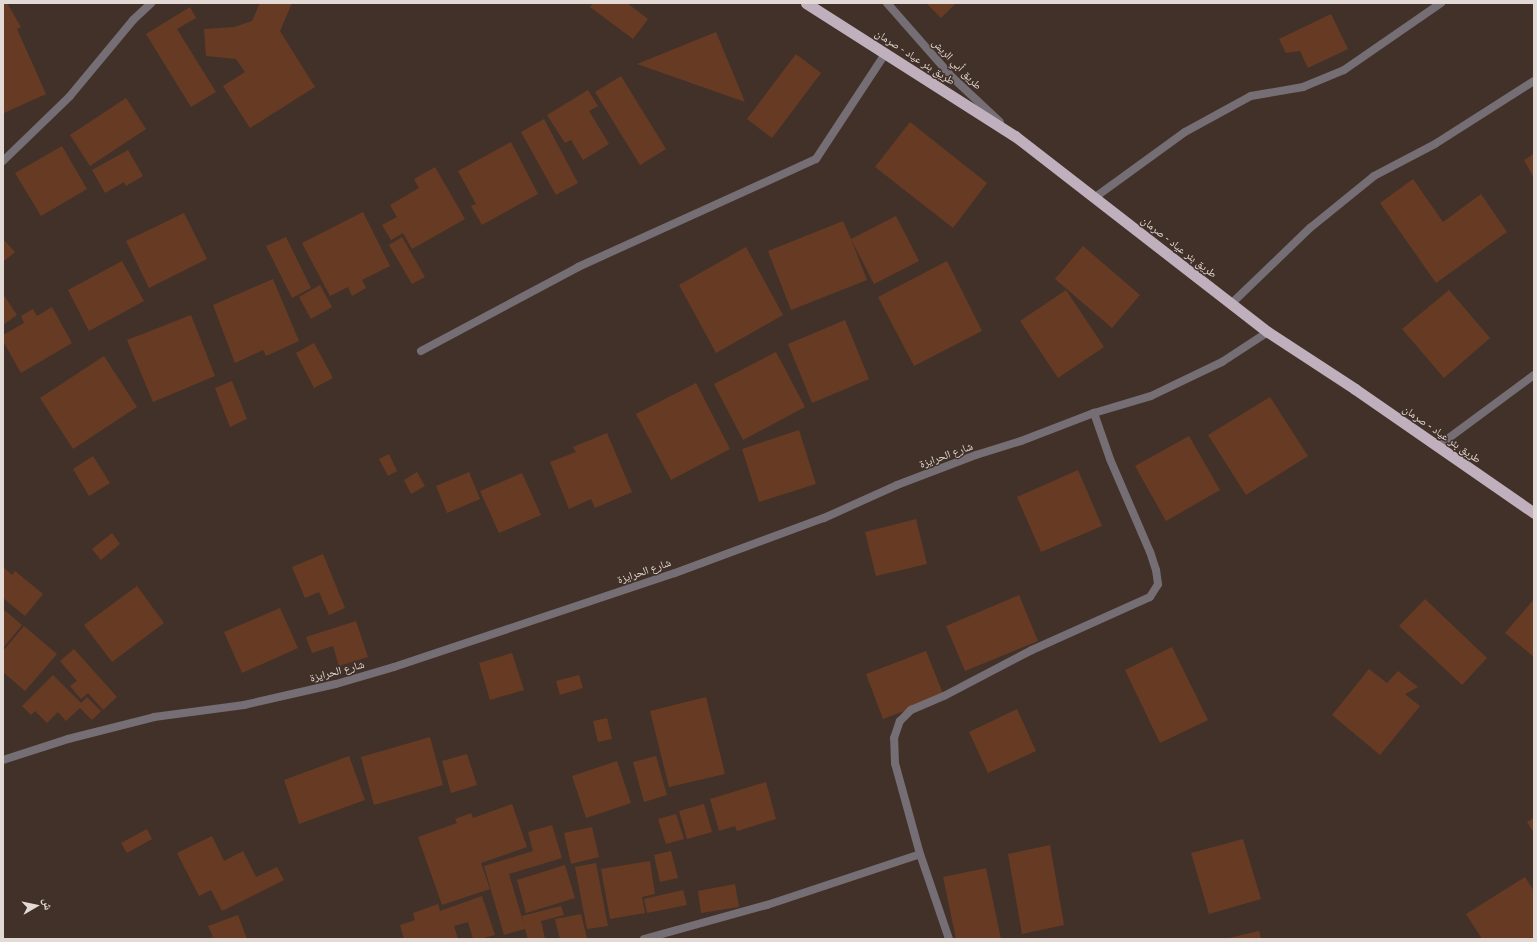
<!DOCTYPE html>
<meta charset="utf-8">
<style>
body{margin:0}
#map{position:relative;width:1537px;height:942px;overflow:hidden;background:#413129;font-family:"Open Sans","Noto Naskh Arabic",sans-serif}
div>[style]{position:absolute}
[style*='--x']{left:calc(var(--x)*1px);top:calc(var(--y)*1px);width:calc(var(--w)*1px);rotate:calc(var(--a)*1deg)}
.building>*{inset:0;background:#673b23}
.minor>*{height:8px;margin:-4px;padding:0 4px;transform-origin:4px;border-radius:4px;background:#756e74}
.trunk>*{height:11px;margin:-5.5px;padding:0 5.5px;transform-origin:5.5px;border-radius:5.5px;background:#c0b0be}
span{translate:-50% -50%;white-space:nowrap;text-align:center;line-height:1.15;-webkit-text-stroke:3px #413129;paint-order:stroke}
.street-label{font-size:11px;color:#e4dad5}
.frame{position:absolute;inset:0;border:4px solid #e4dad5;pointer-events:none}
.north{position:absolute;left:16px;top:886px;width:40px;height:40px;-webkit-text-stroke:3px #413129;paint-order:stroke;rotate:81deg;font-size:11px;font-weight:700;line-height:16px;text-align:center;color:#e4dad5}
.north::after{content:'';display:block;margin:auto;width:14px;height:18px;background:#e4dad5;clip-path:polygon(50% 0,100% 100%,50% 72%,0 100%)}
</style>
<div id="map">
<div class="building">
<i style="clip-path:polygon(3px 3px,7px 3px,21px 27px,17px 29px,46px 94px,4px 113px)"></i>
<i style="clip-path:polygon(260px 3px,292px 3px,280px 31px,315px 87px,250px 128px,223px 86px,245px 72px,236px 59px,206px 56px,204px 29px,234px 27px,252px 21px)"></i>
<i style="clip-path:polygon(593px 3px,627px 3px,648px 19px,633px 39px,590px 7px)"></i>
<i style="clip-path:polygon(926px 3px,956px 3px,941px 18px)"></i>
<i style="clip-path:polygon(190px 7px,196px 18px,177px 29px,216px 92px,191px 107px,146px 34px)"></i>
<i style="clip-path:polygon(1331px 14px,1348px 49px,1308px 68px,1300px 51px,1286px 53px,1279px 39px)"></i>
<i style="clip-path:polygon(716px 32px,745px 102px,637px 64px)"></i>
<i style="clip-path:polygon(796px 54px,821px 73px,772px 138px,747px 119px)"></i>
<i style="clip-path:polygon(621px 76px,666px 149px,640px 165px,595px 92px)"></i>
<i style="clip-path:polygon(588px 90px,598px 106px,589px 111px,609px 144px,583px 160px,571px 140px,565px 143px,547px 115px)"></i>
<i style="clip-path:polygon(126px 98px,146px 129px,90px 166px,70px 135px)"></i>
<i style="clip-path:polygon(544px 119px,578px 183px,556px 195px,521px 132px)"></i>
<i style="clip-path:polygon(910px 122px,987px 183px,953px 228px,875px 167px)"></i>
<i style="clip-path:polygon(511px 142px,538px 194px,482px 225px,471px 206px,476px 204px,458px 171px)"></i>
<i style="clip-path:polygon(62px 146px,87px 189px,41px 216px,15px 173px)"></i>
<i style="clip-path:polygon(128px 150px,143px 176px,126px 186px,124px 182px,105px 193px,92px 170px)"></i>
<i style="clip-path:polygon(1534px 154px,1534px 178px,1524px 160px)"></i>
<i style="clip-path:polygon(435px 167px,465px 219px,412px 249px,403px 233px,391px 240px,382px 225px,397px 217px,390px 205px,419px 188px,414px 179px)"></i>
<i style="clip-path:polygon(1413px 179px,1443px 222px,1481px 194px,1507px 232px,1436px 283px,1380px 203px)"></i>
<i style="clip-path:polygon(363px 212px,390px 266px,362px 280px,366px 288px,352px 296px,348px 287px,330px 296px,302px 243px)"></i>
<i style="clip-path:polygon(184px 213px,207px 259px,149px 288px,126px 241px)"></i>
<i style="clip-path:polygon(896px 216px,919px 261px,874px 284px,851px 239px,867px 280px,791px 310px,768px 251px,843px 221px,851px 239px)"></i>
<i style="clip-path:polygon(286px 237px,311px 288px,292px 298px,266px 246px)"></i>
<i style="clip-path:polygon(402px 237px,425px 277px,412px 284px,389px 245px)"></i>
<i style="clip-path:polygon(3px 239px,15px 252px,3px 262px)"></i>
<i style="clip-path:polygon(1083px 246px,1140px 295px,1112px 328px,1055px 279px)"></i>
<i style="clip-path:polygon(746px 247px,783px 315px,716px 353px,679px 285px)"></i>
<i style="clip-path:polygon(122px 261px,144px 301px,89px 331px,68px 290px)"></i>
<i style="clip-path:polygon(947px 261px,982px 331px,914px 366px,878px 297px)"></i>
<i style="clip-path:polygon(273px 279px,299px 341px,266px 356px,263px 350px,235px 363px,213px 305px)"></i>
<i style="clip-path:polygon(320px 285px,332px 307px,311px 319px,299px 297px)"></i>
<i style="clip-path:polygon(1066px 290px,1104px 347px,1058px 378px,1020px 321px)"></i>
<i style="clip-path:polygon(1449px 290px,1490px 338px,1444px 378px,1402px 329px)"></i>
<i style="clip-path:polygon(3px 294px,17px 315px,3px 325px)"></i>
<i style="clip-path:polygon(52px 307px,72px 343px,21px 373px,3px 341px,3px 335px,24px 323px,21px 316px,33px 309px,37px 316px)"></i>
<i style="clip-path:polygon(191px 315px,215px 376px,153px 402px,127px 340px)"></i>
<i style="clip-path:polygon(845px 320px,869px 379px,812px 403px,788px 344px)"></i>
<i style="clip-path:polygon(314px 343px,333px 378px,314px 388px,296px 353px)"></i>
<i style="clip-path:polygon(776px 352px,805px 407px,743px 440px,714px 384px)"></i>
<i style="clip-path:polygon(104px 356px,137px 407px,73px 449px,40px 398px)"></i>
<i style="clip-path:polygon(232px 381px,247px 419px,230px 427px,215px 388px)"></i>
<i style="clip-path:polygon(696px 383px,730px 449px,671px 480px,636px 414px)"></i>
<i style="clip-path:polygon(1270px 397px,1308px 456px,1246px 495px,1208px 435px)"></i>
<i style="clip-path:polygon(799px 430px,816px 484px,759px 502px,742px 449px)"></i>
<i style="clip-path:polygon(607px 433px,632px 492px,595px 508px,591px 499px,569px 509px,550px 462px,576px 452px,573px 447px)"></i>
<i style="clip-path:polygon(1189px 436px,1220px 490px,1166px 521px,1135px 466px)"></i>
<i style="clip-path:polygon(389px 454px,397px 471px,388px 476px,379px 459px)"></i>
<i style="clip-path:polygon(93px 456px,110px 483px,89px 496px,73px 469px)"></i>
<i style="clip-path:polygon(1078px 470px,1102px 526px,1041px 552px,1017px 497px)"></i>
<i style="clip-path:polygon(417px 472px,425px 486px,411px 494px,404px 480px)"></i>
<i style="clip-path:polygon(469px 472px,480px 499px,447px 513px,436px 486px)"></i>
<i style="clip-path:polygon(522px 473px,541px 515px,499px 533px,480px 491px)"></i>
<i style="clip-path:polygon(916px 519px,927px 564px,876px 576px,865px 532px)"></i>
<i style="clip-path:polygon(112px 533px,120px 544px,101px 560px,92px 549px)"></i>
<i style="clip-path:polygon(323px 554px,345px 608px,329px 615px,319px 592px,305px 598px,292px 567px)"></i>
<i style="clip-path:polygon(3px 567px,12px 575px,15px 571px,43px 594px,25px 616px,3px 598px)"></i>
<i style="clip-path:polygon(137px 586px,164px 623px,112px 662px,84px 625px)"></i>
<i style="clip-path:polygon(1019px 595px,1038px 641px,965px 671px,946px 626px)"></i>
<i style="clip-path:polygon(1425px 599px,1487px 658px,1462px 685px,1399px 626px)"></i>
<i style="clip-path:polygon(1534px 599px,1534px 657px,1505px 633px)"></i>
<i style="clip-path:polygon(280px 608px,298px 648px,242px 673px,224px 632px)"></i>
<i style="clip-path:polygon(3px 609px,22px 625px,3px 648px)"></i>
<i style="clip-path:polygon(356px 621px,368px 657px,339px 666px,333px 646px,312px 653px,306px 637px)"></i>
<i style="clip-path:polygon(24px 626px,57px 654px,25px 691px,3px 672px,3px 651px)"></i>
<i style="clip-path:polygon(1172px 647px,1208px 720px,1160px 743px,1125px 670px)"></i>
<i style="clip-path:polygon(74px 649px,117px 697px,103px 710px,88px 693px,81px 699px,70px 686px,77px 681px,60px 661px)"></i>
<i style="clip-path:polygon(926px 651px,944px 696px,883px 719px,866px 674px)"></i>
<i style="clip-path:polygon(512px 653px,524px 690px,490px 700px,479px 663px)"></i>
<i style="clip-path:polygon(1369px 669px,1387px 683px,1398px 671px,1418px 687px,1405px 694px,1420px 706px,1380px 755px,1332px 715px)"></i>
<i style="clip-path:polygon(53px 675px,81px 703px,87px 697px,101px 711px,92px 720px,80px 708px,66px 721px,58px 712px,47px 723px,35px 711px,31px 715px,22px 706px)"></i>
<i style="clip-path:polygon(579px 675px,583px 688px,560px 695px,556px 681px)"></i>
<i style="clip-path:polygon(706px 697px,725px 774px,669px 787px,650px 711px)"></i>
<i style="clip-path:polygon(1017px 709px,1036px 751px,988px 773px,969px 732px)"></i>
<i style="clip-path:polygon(607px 718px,612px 739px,598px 742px,593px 721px)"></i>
<i style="clip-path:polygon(430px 737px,443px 785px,374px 805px,361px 757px)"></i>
<i style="clip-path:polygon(467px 754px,477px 785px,451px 793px,442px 761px)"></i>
<i style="clip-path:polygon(349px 756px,365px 800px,299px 824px,284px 780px)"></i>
<i style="clip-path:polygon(656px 756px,667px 795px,644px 802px,633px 762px)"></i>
<i style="clip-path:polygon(617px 761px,631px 803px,586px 818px,572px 776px)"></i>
<i style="clip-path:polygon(766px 782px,776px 819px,737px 831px,735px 826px,719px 831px,710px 799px)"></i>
<i style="clip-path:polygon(512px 804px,527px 847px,481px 863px,490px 889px,442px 905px,418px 837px,457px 823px,455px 819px,471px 813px,473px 818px)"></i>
<i style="clip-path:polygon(704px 804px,712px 832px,687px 839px,679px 811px)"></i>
<i style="clip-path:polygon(676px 814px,684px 839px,666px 844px,658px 819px)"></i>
<i style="clip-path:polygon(1534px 818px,1534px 833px,1527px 822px)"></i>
<i style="clip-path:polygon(552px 825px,562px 858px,509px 874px,524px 925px,522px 916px,561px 906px,564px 915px,541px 921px,545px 939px,528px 939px,525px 929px,504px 935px,484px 866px,533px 851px,528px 832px)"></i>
<i style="clip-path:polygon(592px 827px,599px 857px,571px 864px,564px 833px)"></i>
<i style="clip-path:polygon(147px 829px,152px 839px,127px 853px,121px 843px)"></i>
<i style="clip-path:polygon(212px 836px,224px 861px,243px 851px,256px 877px,277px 867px,284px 880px,222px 911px,211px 890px,199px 896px,177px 853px)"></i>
<i style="clip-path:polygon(1243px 839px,1261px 899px,1209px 914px,1191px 853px)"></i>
<i style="clip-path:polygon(1050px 845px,1064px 925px,1022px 934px,1008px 854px)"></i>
<i style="clip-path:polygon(671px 851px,678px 878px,660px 882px,654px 855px)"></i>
<i style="clip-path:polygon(650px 861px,655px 894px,642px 897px,645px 913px,610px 919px,601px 869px)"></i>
<i style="clip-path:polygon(596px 863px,608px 926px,587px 929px,575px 867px)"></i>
<i style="clip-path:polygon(565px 865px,575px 898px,526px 913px,517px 880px)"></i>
<i style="clip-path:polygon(986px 868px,1001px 939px,956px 939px,943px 877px)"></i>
<i style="clip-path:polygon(1525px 877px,1534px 891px,1534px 939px,1482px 939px,1466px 914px)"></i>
<i style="clip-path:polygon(735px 884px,739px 907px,701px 913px,698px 891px)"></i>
<i style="clip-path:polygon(683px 890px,687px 905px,647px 913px,644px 899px)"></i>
<i style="clip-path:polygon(482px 896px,495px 935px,480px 939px,473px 939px,468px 922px,454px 926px,458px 939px,404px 939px,400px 925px,415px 920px,413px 913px,438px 904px,440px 911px)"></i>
<i style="clip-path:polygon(581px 914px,587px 938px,560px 939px,555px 919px)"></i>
<i style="clip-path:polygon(238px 915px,247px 939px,206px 939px,213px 937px,208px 926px)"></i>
<i style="clip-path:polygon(1259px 931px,1261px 939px,1229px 939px,1229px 938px)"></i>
</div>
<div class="minor">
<i style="--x:887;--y:3;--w:100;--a:48.7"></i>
<i style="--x:953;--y:78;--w:64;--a:43.1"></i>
<i style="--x:3;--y:161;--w:93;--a:-44.1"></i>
<i style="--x:70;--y:96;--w:99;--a:-50.3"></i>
<i style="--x:133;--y:20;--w:25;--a:-43"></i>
<i style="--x:1094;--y:198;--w:112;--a:-36"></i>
<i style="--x:1185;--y:132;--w:75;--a:-28.6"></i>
<i style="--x:1251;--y:96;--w:53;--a:-9.8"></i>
<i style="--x:1303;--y:87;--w:44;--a:-22.5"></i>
<i style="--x:1344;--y:70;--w:118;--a:-34.6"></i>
<i style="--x:1231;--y:304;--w:110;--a:-43.9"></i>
<i style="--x:1310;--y:228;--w:82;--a:-39.1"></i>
<i style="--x:1374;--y:176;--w:69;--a:-27.7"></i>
<i style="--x:1435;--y:144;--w:117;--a:-32.5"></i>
<i style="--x:421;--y:351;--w:178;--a:-28.1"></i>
<i style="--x:578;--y:267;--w:261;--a:-24.4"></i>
<i style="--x:816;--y:159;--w:126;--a:-56.7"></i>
<i style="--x:1438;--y:446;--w:119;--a:-36.5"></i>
<i style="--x:3;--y:760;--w:68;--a:-17.9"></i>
<i style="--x:68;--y:739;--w:89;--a:-14.3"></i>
<i style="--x:154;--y:717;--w:91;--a:-7.6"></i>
<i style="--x:244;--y:705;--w:94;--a:-12.9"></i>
<i style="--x:336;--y:684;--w:60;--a:-16.3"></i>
<i style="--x:394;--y:667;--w:296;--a:-18.5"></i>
<i style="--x:675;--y:573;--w:159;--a:-20.3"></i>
<i style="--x:824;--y:518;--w:80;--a:-24.3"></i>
<i style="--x:897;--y:485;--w:85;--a:-20.8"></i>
<i style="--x:976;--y:455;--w:47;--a:-17.3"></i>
<i style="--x:1021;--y:441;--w:78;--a:-21"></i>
<i style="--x:1094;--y:413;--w:59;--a:-16.6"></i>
<i style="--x:1151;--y:396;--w:79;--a:-25.6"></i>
<i style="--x:1222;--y:362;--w:55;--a:-33.1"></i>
<i style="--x:644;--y:939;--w:128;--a:-15.5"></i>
<i style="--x:767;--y:905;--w:161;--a:-18.4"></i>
<i style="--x:949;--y:939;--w:90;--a:-108.8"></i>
<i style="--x:920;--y:854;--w:94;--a:-105.4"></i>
<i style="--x:895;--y:763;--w:25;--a:-92"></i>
<i style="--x:894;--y:738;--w:18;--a:-71"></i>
<i style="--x:900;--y:721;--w:16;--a:-45"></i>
<i style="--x:911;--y:710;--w:36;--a:-23"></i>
<i style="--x:944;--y:696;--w:99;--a:-27.6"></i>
<i style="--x:1032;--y:650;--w:129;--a:-24.2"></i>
<i style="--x:1150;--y:597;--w:15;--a:-58"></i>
<i style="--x:1158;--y:584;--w:14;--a:-98"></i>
<i style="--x:1156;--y:570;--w:19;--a:-108"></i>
<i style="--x:1150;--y:552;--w:101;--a:-113.3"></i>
<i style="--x:1110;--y:459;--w:49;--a:-109.2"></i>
</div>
<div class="trunk">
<i style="--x:806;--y:3;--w:248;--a:32.5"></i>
<i style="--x:1015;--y:136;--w:320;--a:37.8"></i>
<i style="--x:1268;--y:332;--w:104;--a:33.2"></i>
<i style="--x:1355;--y:389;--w:218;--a:34.7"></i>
</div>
<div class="street-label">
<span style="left:915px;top:57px;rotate:33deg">طريق بئر عياد - صرمان</span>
<span style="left:957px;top:64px;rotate:46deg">طريق أبي الريش</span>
<span style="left:1179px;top:247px;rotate:38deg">طريق بئر عياد - صرمان</span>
<span style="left:1442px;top:434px;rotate:35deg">طريق بئر عياد - صرمان</span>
<span style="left:946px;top:455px;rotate:-20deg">شارع الحرايزة</span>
<span style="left:644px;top:571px;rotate:-19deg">شارع الحرايزة</span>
<span style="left:337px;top:671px;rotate:-15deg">شارع الحرايزة</span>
</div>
<div class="frame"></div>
<div class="north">ش</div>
</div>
